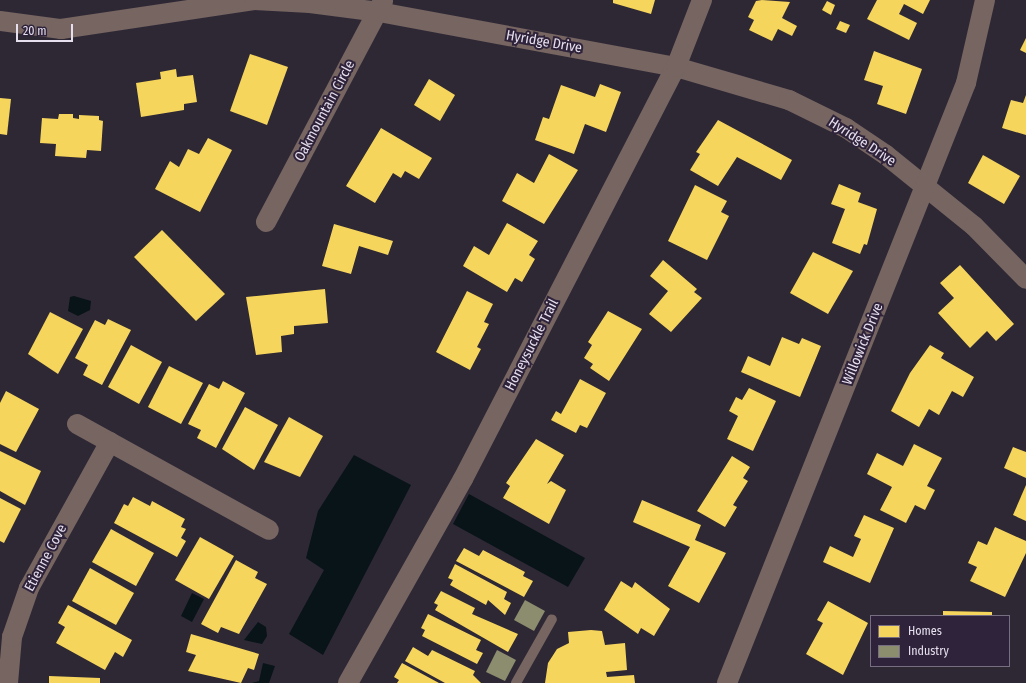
<!DOCTYPE html>
<style>
body{margin:0}
#map{position:relative;width:1026px;height:683px;overflow:hidden;background:#2e2835;font-family:"Fira Sans Condensed",sans-serif}
div>[style]{position:absolute}
[style*='--x']{left:calc(var(--x)*1px);top:calc(var(--y)*1px);width:calc(var(--w)*1px);rotate:calc(var(--a)*1deg)}
.water>*{inset:0;background:#081418}
.homes>*{inset:0;background:#f6d55c}
.industry>*{inset:0;background:#8c8c6e}
.lane>*{height:10px;margin:-5px;padding:0 5px;transform-origin:5px;border-radius:5px;background:#766561}
.street>*{height:20px;margin:-10px;padding:0 10px;transform-origin:10px;border-radius:10px;background:#766561}
span{translate:-50% -50%;white-space:nowrap;text-align:center;line-height:1.15;-webkit-text-stroke:4px #2e233a;paint-order:stroke}
.street-label{font-size:14px;color:#e6dfee}
.legend{position:absolute;left:870px;top:615px;width:140px;height:52px;box-sizing:border-box;background:#2e233a;border:1px solid #786e82;margin:0;padding:5px 7px;list-style:none;font-size:12px;color:#e6dfee}
.legend li{display:flex;align-items:center;gap:8px;height:20px}
.legend b{width:20px;border:1px solid #786e82}
.scale{position:absolute;left:16px;top:24px;width:57px;height:18px;box-sizing:border-box;border:2px solid #e6dfee;border-top:0;padding-left:5px;font-size:12px;line-height:14px;white-space:nowrap;color:#e6dfee;-webkit-text-stroke:3px #2e233a;paint-order:stroke}
</style>
<div id="map">
<div class="water">
<i style="clip-path:polygon(74px 296px,91px 301px,90px 310px,78px 316px,68px 311px,70px 297px)"></i>
<i style="clip-path:polygon(354px 455px,411px 485px,323px 655px,289px 634px,324px 570px,306px 558px,318px 511px)"></i>
<i style="clip-path:polygon(469px 494px,585px 558px,568px 587px,453px 524px)"></i>
<i style="clip-path:polygon(192px 593px,204px 599px,192px 622px,181px 616px)"></i>
<i style="clip-path:polygon(258px 622px,266px 627px,267px 636px,262px 644px,244px 640px)"></i>
<i style="clip-path:polygon(263px 663px,275px 666px,269px 683px,252px 683px,259px 681px)"></i>
</div>
<div class="homes">
<i style="clip-path:polygon(613px 0,655px 0,651px 14px,613px 3px)"></i>
<i style="clip-path:polygon(762px 0,790px 2px,782px 18px,797px 26px,792px 36px,778px 29px,772px 41px,749px 30px,754px 20px,748px 17px,756px 1px)"></i>
<i style="clip-path:polygon(877px 0,930px 0,923px 14px,904px 4px,899px 14px,917px 23px,909px 40px,867px 19px)"></i>
<i style="clip-path:polygon(827px 1px,835px 5px,831px 15px,822px 10px)"></i>
<i style="clip-path:polygon(840px 21px,850px 25px,846px 33px,836px 29px)"></i>
<i style="clip-path:polygon(1026px 38px,1026px 53px,1020px 50px)"></i>
<i style="clip-path:polygon(874px 51px,922px 69px,906px 114px,877px 104px,883px 86px,864px 80px)"></i>
<i style="clip-path:polygon(250px 54px,288px 67px,267px 125px,230px 111px)"></i>
<i style="clip-path:polygon(176px 69px,177px 77px,193px 75px,197px 102px,184px 104px,184px 110px,141px 117px,136px 83px,161px 79px,160px 72px)"></i>
<i style="clip-path:polygon(429px 79px,455px 95px,440px 121px,414px 105px)"></i>
<i style="clip-path:polygon(600px 84px,621px 92px,606px 132px,585px 124px,574px 154px,535px 140px,543px 117px,549px 119px,561px 85px,595px 97px)"></i>
<i style="clip-path:polygon(1026px 95px,1026px 135px,1002px 128px,1011px 100px,1023px 103px)"></i>
<i style="clip-path:polygon(0 98px,11px 99px,7px 135px,0 134px)"></i>
<i style="clip-path:polygon(59px 114px,73px 114px,73px 118px,79px 119px,79px 115px,99px 116px,99px 120px,103px 121px,101px 151px,87px 150px,86px 158px,55px 156px,56px 144px,40px 143px,42px 118px,58px 119px)"></i>
<i style="clip-path:polygon(718px 120px,792px 160px,781px 180px,737px 157px,718px 186px,690px 170px,700px 154px,696px 152px)"></i>
<i style="clip-path:polygon(381px 128px,432px 158px,419px 179px,405px 171px,401px 178px,393px 173px,375px 203px,346px 186px)"></i>
<i style="clip-path:polygon(208px 138px,232px 150px,200px 212px,155px 189px,170px 161px,179px 167px,188px 149px,199px 154px)"></i>
<i style="clip-path:polygon(549px 154px,578px 170px,544px 224px,502px 201px,517px 173px,534px 183px)"></i>
<i style="clip-path:polygon(983px 155px,1020px 176px,1004px 204px,968px 183px)"></i>
<i style="clip-path:polygon(839px 184px,861px 193px,858px 202px,877px 209px,867px 245px,864px 244px,860px 254px,832px 243px,845px 209px,831px 204px)"></i>
<i style="clip-path:polygon(695px 185px,727px 201px,721px 212px,729px 216px,707px 260px,668px 241px)"></i>
<i style="clip-path:polygon(507px 223px,538px 241px,529px 255px,535px 259px,522px 282px,515px 278px,507px 292px,463px 266px,474px 246px,489px 255px)"></i>
<i style="clip-path:polygon(334px 224px,393px 241px,388px 255px,359px 246px,351px 274px,322px 266px)"></i>
<i style="clip-path:polygon(162px 230px,225px 294px,196px 321px,134px 257px)"></i>
<i style="clip-path:polygon(813px 252px,853px 271px,828px 314px,790px 293px)"></i>
<i style="clip-path:polygon(663px 260px,697px 289px,694px 292px,702px 298px,671px 332px,649px 314px,668px 291px,650px 276px)"></i>
<i style="clip-path:polygon(960px 265px,1014px 324px,996px 341px,987px 331px,970px 348px,938px 313px,954px 298px,940px 283px)"></i>
<i style="clip-path:polygon(325px 289px,328px 323px,294px 326px,294px 334px,281px 336px,282px 352px,256px 355px,246px 297px)"></i>
<i style="clip-path:polygon(467px 291px,493px 304px,484px 322px,489px 324px,477px 347px,481px 349px,470px 370px,436px 352px)"></i>
<i style="clip-path:polygon(608px 311px,642px 329px,609px 381px,590px 368px,593px 364px,584px 358px,592px 345px,588px 342px)"></i>
<i style="clip-path:polygon(50px 312px,83px 329px,58px 374px,28px 354px)"></i>
<i style="clip-path:polygon(108px 319px,131px 330px,102px 385px,83px 375px,88px 365px,75px 358px,95px 320px,105px 325px)"></i>
<i style="clip-path:polygon(782px 337px,799px 344px,802px 338px,821px 346px,800px 397px,741px 372px,748px 356px,770px 366px)"></i>
<i style="clip-path:polygon(131px 345px,162px 362px,139px 404px,108px 387px)"></i>
<i style="clip-path:polygon(930px 345px,944px 353px,941px 358px,974px 377px,963px 397px,952px 391px,939px 415px,929px 409px,919px 427px,891px 411px,910px 373px)"></i>
<i style="clip-path:polygon(169px 366px,203px 383px,181px 424px,148px 407px)"></i>
<i style="clip-path:polygon(580px 379px,606px 393px,587px 428px,580px 425px,576px 433px,551px 420px,556px 411px,561px 414px)"></i>
<i style="clip-path:polygon(223px 381px,245px 393px,216px 448px,197px 438px,201px 430px,188px 424px,209px 384px,219px 389px)"></i>
<i style="clip-path:polygon(749px 388px,776px 401px,753px 451px,727px 439px,738px 416px,729px 411px,736px 397px,742px 400px)"></i>
<i style="clip-path:polygon(6px 391px,39px 409px,16px 452px,0 444px,0 403px)"></i>
<i style="clip-path:polygon(245px 407px,278px 425px,254px 470px,222px 449px)"></i>
<i style="clip-path:polygon(289px 417px,323px 436px,300px 477px,264px 462px)"></i>
<i style="clip-path:polygon(536px 439px,564px 455px,547px 484px,551px 481px,566px 490px,549px 524px,503px 498px,510px 486px,506px 483px)"></i>
<i style="clip-path:polygon(914px 444px,942px 458px,927px 486px,935px 490px,925px 510px,915px 505px,906px 523px,880px 510px,892px 487px,867px 474px,877px 453px,903px 466px)"></i>
<i style="clip-path:polygon(1013px 447px,1026px 452px,1026px 478px,1004px 468px)"></i>
<i style="clip-path:polygon(0 451px,41px 471px,25px 505px,0 491px)"></i>
<i style="clip-path:polygon(732px 456px,750px 467px,743px 478px,748px 481px,733px 505px,737px 507px,725px 527px,697px 511px)"></i>
<i style="clip-path:polygon(1026px 485px,1026px 521px,1013px 515px)"></i>
<i style="clip-path:polygon(133px 497px,150px 506px,152px 501px,185px 519px,181px 527px,186px 529px,181px 538px,186px 541px,177px 557px,114px 523px,124px 504px,128px 506px)"></i>
<i style="clip-path:polygon(0 498px,21px 509px,4px 543px,0 541px)"></i>
<i style="clip-path:polygon(642px 500px,701px 525px,695px 540px,726px 553px,699px 603px,668px 586px,690px 547px,633px 522px)"></i>
<i style="clip-path:polygon(864px 515px,894px 528px,870px 583px,823px 562px,830px 546px,853px 557px,861px 539px,854px 536px)"></i>
<i style="clip-path:polygon(995px 527px,1026px 541px,1026px 553px,1005px 597px,970px 581px,977px 567px,968px 563px,978px 541px,987px 545px)"></i>
<i style="clip-path:polygon(111px 529px,154px 553px,136px 586px,92px 562px)"></i>
<i style="clip-path:polygon(200px 537px,234px 556px,209px 599px,175px 580px)"></i>
<i style="clip-path:polygon(464px 548px,479px 556px,483px 550px,525px 572px,523px 576px,533px 581px,524px 597px,456px 561px)"></i>
<i style="clip-path:polygon(236px 560px,258px 572px,255px 578px,267px 584px,239px 634px,221px 627px,218px 633px,201px 624px)"></i>
<i style="clip-path:polygon(455px 564px,507px 592px,504px 599px,511px 603px,505px 615px,488px 600px,486px 605px,450px 585px,453px 580px,448px 578px)"></i>
<i style="clip-path:polygon(90px 568px,134px 593px,116px 625px,72px 601px)"></i>
<i style="clip-path:polygon(621px 581px,632px 588px,635px 582px,670px 609px,654px 636px,641px 628px,638px 634px,604px 610px)"></i>
<i style="clip-path:polygon(441px 591px,475px 608px,472px 614px,518px 634px,508px 652px,435px 610px,438px 605px,434px 603px)"></i>
<i style="clip-path:polygon(828px 601px,868px 623px,843px 675px,806px 654px,823px 623px,817px 620px)"></i>
<i style="clip-path:polygon(68px 605px,132px 640px,123px 657px,115px 652px,105px 670px,56px 643px,65px 627px,58px 623px)"></i>
<i style="clip-path:polygon(943px 611px,992px 612px,992px 616px,943px 616px)"></i>
<i style="clip-path:polygon(428px 614px,481px 640px,476px 650px,483px 653px,477px 664px,422px 636px,425px 630px,421px 628px)"></i>
<i style="clip-path:polygon(591px 630px,602px 631px,605px 645px,625px 643px,627px 670px,606px 672px,607px 677px,634px 675px,635px 683px,545px 683px,548px 663px,557px 649px,569px 643px,568px 632px)"></i>
<i style="clip-path:polygon(191px 634px,259px 654px,254px 670px,248px 668px,241px 683px,188px 671px,196px 655px,186px 652px)"></i>
<i style="clip-path:polygon(413px 647px,428px 656px,432px 650px,475px 671px,473px 675px,481px 683px,445px 683px,405px 661px)"></i>
<i style="clip-path:polygon(402px 663px,439px 683px,397px 683px,399px 680px,394px 677px)"></i>
<i style="clip-path:polygon(49px 676px,100px 678px,100px 683px,49px 683px)"></i>
</div>
<div class="industry">
<i style="clip-path:polygon(525px 600px,545px 611px,534px 631px,514px 620px)"></i>
<i style="clip-path:polygon(497px 650px,516px 660px,505px 681px,486px 672px)"></i>
</div>
<div class="lane">
<i style="--x:516;--y:683;--w:73;--a:-60.6"></i>
</div>
<div class="street">
<i style="--x:0;--y:21;--w:62;--a:7.5"></i>
<i style="--x:61;--y:29;--w:195;--a:-8.5"></i>
<i style="--x:254;--y:0;--w:56;--a:3.1"></i>
<i style="--x:310;--y:3;--w:70;--a:7.4"></i>
<i style="--x:379;--y:12;--w:302;--a:10.5"></i>
<i style="--x:676;--y:67;--w:118;--a:16.3"></i>
<i style="--x:789;--y:100;--w:64;--a:26.2"></i>
<i style="--x:846;--y:128;--w:48;--a:34"></i>
<i style="--x:886;--y:155;--w:113;--a:38.9"></i>
<i style="--x:974;--y:226;--w:74;--a:45.5"></i>
<i style="--x:266;--y:222;--w:250;--a:-62.1"></i>
<i style="--x:77;--y:424;--w:219;--a:28.9"></i>
<i style="--x:8;--y:683;--w:46;--a:-85"></i>
<i style="--x:12;--y:637;--w:52;--a:-70.9"></i>
<i style="--x:29;--y:588;--w:167;--a:-61"></i>
<i style="--x:348;--y:683;--w:234;--a:-60.6"></i>
<i style="--x:463;--y:479;--w:464;--a:-62.7"></i>
<i style="--x:676;--y:67;--w:72;--a:-68.8"></i>
<i style="--x:727;--y:683;--w:646;--a:-68.28"></i>
<i style="--x:966;--y:83;--w:85;--a:-77.1"></i>
</div>
<div class="street-label">
<span style="left:544px;top:42px;rotate:10deg">Hyridge Drive</span>
<span style="left:325px;top:111px;rotate:-62deg">Oakmountain Circle</span>
<span style="left:862px;top:142px;rotate:33deg">Hyridge Drive</span>
<span style="left:863px;top:344px;rotate:-68deg">Willowick Drive</span>
<span style="left:532px;top:345px;rotate:-63deg">Honeysuckle Trail</span>
<span style="left:46px;top:558px;rotate:-62deg">Etienne Cove</span>
</div>
<ul class="legend">
<li><b style="height:11px;background:#f6d55c"></b>Homes</li>
<li><b style="height:11px;background:#8c8c6e"></b>Industry</li>
</ul>
<div class="scale">20 m</div>
</div>
